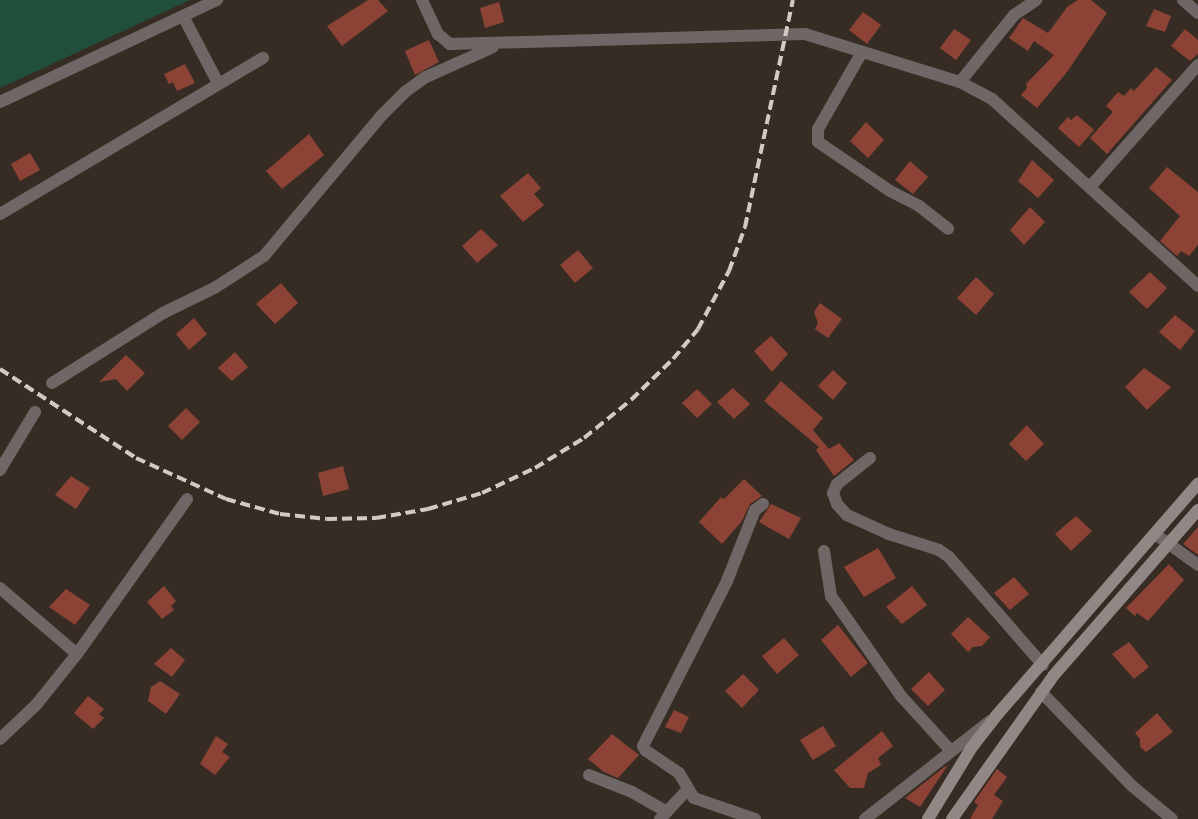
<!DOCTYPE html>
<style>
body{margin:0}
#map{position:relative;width:1198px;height:819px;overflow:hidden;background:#362c24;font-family:Overpass,sans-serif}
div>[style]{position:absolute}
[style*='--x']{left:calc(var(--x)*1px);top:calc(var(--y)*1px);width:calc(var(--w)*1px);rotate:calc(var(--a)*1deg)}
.green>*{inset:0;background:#20503b}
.building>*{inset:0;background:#8c4335}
.street>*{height:12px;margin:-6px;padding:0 6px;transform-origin:6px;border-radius:6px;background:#6e6766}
.secondary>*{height:12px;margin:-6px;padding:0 6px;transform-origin:6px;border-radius:6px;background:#928785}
.rail>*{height:4px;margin-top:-2px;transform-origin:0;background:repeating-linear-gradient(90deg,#d2cbc5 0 10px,transparent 0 15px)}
span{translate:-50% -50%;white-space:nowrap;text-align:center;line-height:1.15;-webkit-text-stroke:5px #362c24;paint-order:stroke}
</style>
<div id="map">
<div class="green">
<i style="clip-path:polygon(0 0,190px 0,0 88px)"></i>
</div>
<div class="building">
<i style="clip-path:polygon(368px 0,378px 0,388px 11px,342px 46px,327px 26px)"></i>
<i style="clip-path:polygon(1078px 0,1091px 0,1107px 13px,1067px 72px,1037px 108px,1021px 95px,1027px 88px,1026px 84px,1054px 55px,1034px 41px,1028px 51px,1009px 38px,1023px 18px,1048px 33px,1068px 6px)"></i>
<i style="clip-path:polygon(499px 2px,504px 22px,485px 28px,480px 8px)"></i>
<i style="clip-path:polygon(1154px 9px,1171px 16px,1165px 32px,1146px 26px)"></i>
<i style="clip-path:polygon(863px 12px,881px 25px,867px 44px,849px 30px)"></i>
<i style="clip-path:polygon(954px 29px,971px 40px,956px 60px,940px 48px)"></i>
<i style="clip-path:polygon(1185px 29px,1198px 40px,1198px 54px,1190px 61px,1171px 46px)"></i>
<i style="clip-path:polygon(429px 40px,439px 62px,415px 75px,405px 51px)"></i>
<i style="clip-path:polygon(185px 64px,195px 83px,177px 91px,173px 82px,169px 84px,164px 74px)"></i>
<i style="clip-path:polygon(1156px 67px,1172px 80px,1107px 154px,1090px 138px,1113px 112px,1106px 106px,1118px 92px,1124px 96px,1131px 88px,1134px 91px)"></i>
<i style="clip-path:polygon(1077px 115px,1094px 130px,1079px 147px,1058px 128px,1068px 117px,1071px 120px)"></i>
<i style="clip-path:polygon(866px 122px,884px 140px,868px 158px,850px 141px)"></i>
<i style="clip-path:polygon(309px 134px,324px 155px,282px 189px,266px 171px)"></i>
<i style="clip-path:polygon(30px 153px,40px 170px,20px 181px,11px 164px)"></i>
<i style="clip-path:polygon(1032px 160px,1054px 180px,1038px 198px,1018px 181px)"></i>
<i style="clip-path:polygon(910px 161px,928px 177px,913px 194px,895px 180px)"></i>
<i style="clip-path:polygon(1167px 167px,1198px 192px,1198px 245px,1189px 256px,1181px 251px,1177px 256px,1160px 241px,1180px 216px,1149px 188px)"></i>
<i style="clip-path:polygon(528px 173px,541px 188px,534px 194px,544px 205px,523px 222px,500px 196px)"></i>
<i style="clip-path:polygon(1030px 207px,1045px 222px,1024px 245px,1010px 230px)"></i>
<i style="clip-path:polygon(481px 229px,498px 245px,477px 263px,462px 246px)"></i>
<i style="clip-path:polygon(578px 250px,593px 268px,575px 283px,560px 265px)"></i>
<i style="clip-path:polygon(1150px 272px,1167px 288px,1147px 309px,1129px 292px)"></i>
<i style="clip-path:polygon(976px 277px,994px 294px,976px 315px,957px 298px)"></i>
<i style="clip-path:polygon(281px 283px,298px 303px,275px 324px,256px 304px)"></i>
<i style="clip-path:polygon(820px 303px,842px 319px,828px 338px,815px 329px,818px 323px,814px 312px)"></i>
<i style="clip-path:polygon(1175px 315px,1195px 331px,1180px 350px,1159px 332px)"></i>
<i style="clip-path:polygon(194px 318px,207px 334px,189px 350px,176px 334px)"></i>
<i style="clip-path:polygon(771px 336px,788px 354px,772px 372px,754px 351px)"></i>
<i style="clip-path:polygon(235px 352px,248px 367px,232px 381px,218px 368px)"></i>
<i style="clip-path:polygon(126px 355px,145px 373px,127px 391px,116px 379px,99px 382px)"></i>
<i style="clip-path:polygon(1144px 368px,1171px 387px,1147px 410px,1125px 387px)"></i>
<i style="clip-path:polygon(833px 370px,847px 383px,833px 400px,818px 386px)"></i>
<i style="clip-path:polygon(781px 381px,823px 418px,813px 430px,829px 449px,839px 443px,854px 460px,834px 476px,816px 450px,819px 447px,764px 401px)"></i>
<i style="clip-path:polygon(733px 388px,750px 404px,734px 419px,717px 402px)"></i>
<i style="clip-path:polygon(697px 389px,712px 404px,697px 418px,682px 403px)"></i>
<i style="clip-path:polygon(186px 408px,200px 422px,182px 440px,168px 426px)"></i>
<i style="clip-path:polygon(1027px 425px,1044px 444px,1026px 461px,1009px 444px)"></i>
<i style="clip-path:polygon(343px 466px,349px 489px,323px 496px,318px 473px)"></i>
<i style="clip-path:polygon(71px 476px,90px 488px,76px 509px,55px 495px)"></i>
<i style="clip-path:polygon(744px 479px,762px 496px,750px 504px,742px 521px,722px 544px,699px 522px,721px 497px,724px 499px)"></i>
<i style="clip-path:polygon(771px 504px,801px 518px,789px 539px,759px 522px)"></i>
<i style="clip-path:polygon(1076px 516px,1092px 531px,1071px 551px,1055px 534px)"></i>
<i style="clip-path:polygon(1198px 527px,1198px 555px,1183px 544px)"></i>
<i style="clip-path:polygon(878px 548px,896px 578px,864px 597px,844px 567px)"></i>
<i style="clip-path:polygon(1169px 564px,1184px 580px,1148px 621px,1137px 613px,1135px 616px,1126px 608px)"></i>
<i style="clip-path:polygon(1014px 577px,1029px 594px,1010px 610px,994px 593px)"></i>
<i style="clip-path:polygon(164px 586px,176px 601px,171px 606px,174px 610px,162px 619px,147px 602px)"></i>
<i style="clip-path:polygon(912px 586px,927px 605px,902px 624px,886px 607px)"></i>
<i style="clip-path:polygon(66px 589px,90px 605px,75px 625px,49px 607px)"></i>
<i style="clip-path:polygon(968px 617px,990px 637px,982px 646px,973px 647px,968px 652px,951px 634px)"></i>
<i style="clip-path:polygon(838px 625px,868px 663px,851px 677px,821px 640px)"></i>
<i style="clip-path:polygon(784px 638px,799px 655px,777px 674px,762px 656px)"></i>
<i style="clip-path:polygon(1129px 642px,1149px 667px,1134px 679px,1112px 654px)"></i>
<i style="clip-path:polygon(171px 648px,185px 660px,172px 677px,154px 664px)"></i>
<i style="clip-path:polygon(929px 672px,945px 690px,928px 706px,911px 689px)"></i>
<i style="clip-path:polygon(743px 674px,759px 690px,742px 708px,725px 691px)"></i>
<i style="clip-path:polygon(160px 681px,180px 694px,166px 714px,148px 701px,151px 687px)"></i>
<i style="clip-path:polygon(88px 696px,104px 709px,99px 714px,104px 718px,93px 729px,74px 713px)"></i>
<i style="clip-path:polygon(674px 710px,689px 717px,681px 733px,665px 727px)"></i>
<i style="clip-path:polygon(1157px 713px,1173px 732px,1146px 752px,1140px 747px,1140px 739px,1135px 733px)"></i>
<i style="clip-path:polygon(823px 726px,836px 746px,813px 760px,800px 740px)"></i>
<i style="clip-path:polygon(882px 731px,893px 746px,878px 758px,881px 765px,868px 773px,864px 788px,850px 788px,834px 770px)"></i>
<i style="clip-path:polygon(612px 734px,639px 755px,618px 778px,604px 772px,588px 759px)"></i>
<i style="clip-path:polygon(216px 736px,228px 744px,222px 752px,230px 757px,215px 775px,200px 764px)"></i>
<i style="clip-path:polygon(948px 765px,920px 807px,905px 798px,943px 768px)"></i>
<i style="clip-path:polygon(997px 769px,1007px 777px,994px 795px,1003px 801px,992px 819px,970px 819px,978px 805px,974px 802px)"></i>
</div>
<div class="street">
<i style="--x:422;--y:0;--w:38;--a:65"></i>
<i style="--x:438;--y:34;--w:16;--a:40"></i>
<i style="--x:450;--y:44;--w:355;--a:-1.6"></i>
<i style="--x:805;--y:34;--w:162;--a:17.2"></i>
<i style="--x:960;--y:82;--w:36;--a:28"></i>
<i style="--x:992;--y:99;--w:278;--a:42.2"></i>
<i style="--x:1183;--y:0;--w:20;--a:41"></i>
<i style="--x:183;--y:16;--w:76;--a:62.4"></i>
<i style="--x:862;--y:52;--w:89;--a:119.7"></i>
<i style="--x:818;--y:129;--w:13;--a:90"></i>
<i style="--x:818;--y:142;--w:87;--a:34.2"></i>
<i style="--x:890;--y:191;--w:33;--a:27"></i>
<i style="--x:919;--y:206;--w:37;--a:38"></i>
<i style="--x:960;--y:82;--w:86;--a:-51.1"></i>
<i style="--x:1014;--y:15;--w:27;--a:-34"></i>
<i style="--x:0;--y:102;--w:240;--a:-25.2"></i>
<i style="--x:1090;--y:187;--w:163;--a:-48.5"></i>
<i style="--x:0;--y:214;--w:306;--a:-30.7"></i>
<i style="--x:52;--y:383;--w:131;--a:-32.2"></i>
<i style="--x:163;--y:313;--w:59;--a:-26.1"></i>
<i style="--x:216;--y:287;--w:57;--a:-32.9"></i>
<i style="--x:264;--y:256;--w:182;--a:-50.1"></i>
<i style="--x:381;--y:116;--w:34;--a:-45"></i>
<i style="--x:405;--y:92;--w:26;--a:-36"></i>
<i style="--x:426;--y:77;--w:73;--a:-24.1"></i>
<i style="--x:870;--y:458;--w:42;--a:141.8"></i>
<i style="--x:837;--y:484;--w:10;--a:114"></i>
<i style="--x:833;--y:493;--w:12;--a:70"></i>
<i style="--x:837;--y:504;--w:15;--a:48"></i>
<i style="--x:847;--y:515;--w:46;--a:24.3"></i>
<i style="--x:889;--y:534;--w:52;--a:17.7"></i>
<i style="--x:939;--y:550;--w:12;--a:35"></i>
<i style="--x:949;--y:557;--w:143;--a:49"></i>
<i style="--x:0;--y:470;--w:68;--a:-58.9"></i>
<i style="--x:1155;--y:534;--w:53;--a:35.8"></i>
<i style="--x:824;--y:551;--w:46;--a:81.2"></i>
<i style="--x:831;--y:596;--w:122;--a:55"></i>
<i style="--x:901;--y:696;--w:74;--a:47.7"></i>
<i style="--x:0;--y:588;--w:101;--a:40.6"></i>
<i style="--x:1041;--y:692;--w:129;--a:45.9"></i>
<i style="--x:1131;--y:785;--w:53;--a:39.7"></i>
<i style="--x:0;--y:739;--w:50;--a:-43.4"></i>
<i style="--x:36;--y:705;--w:65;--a:-51.2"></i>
<i style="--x:77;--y:654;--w:190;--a:-54.6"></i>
<i style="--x:589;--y:775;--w:46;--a:21.6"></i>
<i style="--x:632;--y:792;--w:40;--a:29.7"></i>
<i style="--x:660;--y:819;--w:40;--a:-47"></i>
<i style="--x:755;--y:819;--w:65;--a:-161"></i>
<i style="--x:694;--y:798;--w:29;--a:-121"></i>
<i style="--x:679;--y:773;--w:40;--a:-146"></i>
<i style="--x:646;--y:751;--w:6;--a:-121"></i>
<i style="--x:643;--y:746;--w:185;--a:-63"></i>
<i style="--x:727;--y:581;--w:76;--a:-68.5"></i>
<i style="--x:755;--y:510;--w:10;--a:-37"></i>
<i style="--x:865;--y:819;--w:159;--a:-38.1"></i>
</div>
<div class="secondary">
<i style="--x:928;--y:819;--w:84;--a:-58.6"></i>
<i style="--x:972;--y:747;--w:39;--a:-52"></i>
<i style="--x:996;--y:716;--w:308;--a:-49"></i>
<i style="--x:952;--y:819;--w:176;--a:-54.7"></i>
<i style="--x:1054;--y:675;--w:219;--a:-48.9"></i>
</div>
<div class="rail">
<i style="--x:0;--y:369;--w:163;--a:33.2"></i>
<i style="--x:136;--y:458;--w:99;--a:24.5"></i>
<i style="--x:226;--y:499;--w:56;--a:15.5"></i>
<i style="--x:280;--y:514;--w:47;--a:6.1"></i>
<i style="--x:327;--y:519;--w:49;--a:-1.2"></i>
<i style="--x:376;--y:518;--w:53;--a:-9.8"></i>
<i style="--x:428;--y:509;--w:56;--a:-16.5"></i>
<i style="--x:482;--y:493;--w:59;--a:-25.3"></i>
<i style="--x:535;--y:468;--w:57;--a:-31.5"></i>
<i style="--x:584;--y:438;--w:60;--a:-39"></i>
<i style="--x:631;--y:400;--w:59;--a:-44.3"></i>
<i style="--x:673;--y:359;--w:39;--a:-50"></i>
<i style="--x:698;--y:329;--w:66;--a:-61.9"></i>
<i style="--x:729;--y:271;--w:47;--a:-70"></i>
<i style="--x:745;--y:227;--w:232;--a:-78.1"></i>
</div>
</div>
